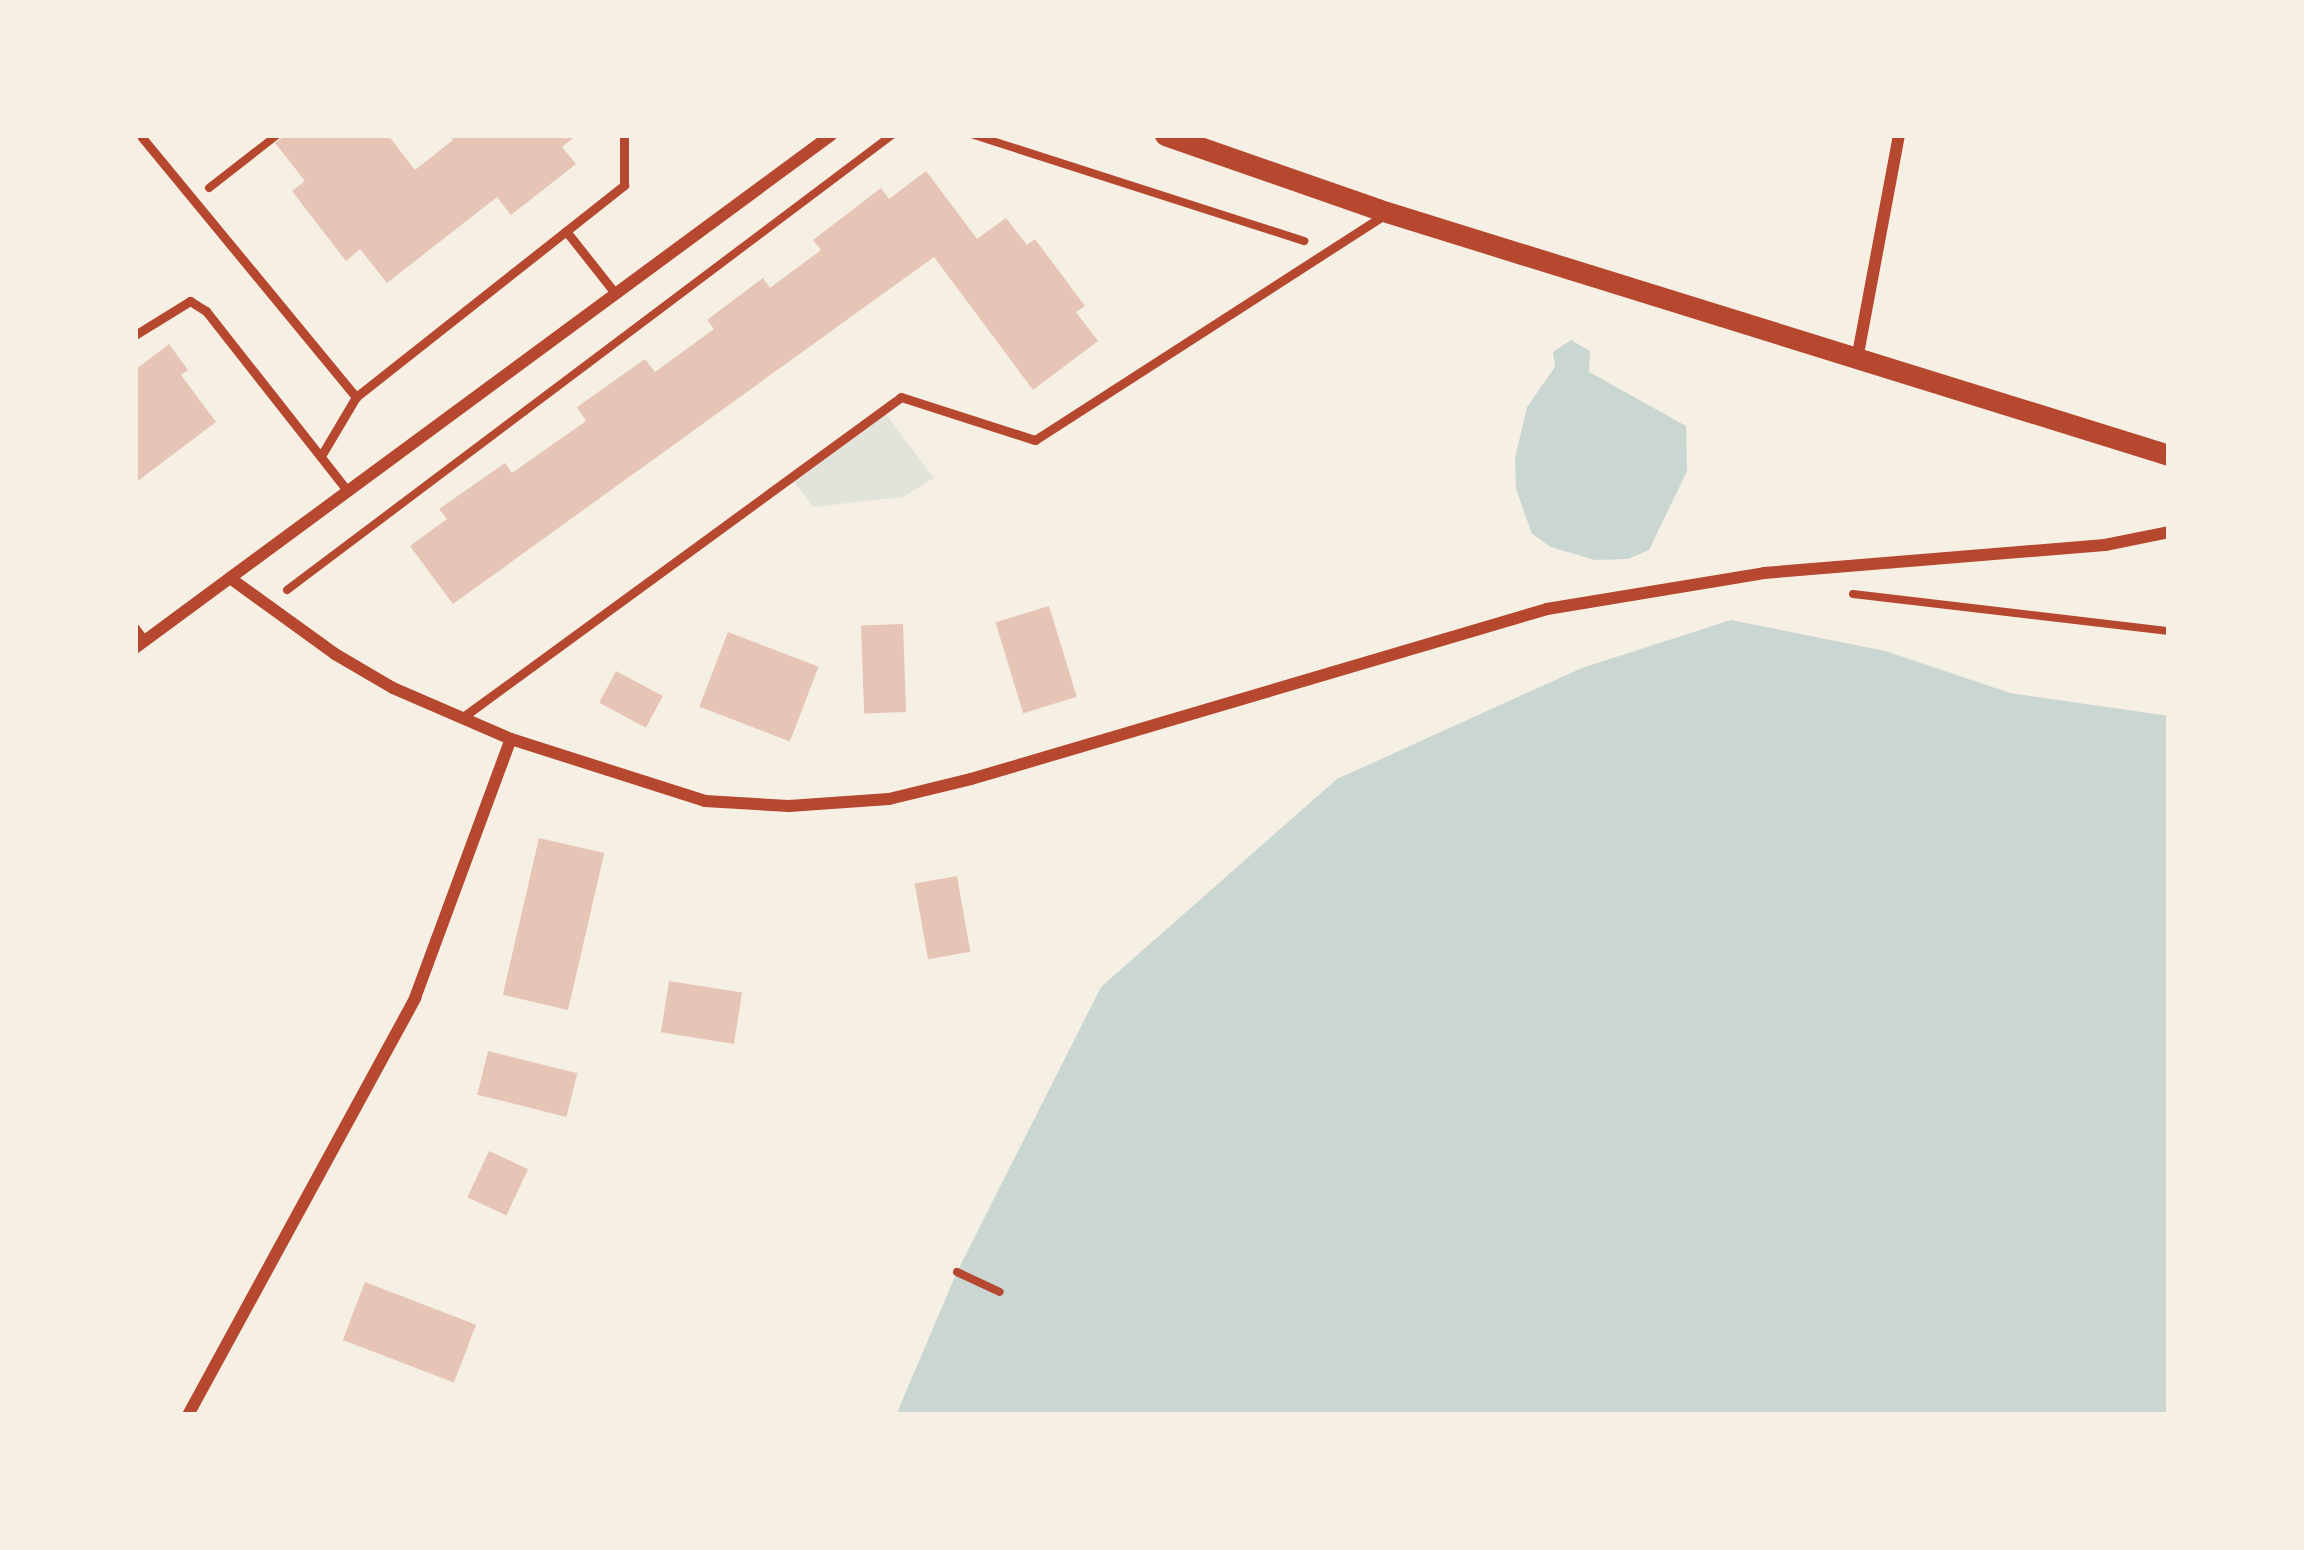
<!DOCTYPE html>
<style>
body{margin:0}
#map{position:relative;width:2304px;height:1550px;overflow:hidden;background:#f6efe4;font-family:"IBM Plex Sans",sans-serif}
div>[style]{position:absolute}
.green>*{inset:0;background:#e2e4dc}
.water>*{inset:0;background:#c9d6d2}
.building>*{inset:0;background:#e6c5b7;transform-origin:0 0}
.path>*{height:8px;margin:-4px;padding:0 4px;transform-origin:4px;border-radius:4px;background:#b5482f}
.service>*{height:9px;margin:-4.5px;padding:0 4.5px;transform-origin:4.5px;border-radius:4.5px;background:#b5482f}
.minor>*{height:12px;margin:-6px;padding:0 6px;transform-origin:6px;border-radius:6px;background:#b5482f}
.tertiary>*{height:21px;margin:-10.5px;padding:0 10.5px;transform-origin:10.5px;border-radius:10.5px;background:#b5482f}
span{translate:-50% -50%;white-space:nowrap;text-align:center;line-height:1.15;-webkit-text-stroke:9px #f6efe4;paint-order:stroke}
.frame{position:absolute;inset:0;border:138px solid #f6efe4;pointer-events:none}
</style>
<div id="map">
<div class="green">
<i style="clip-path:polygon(886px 414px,934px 478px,903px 497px,813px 507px,793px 480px)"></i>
</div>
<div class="water">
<i style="clip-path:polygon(1571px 340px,1590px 351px,1589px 372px,1686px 426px,1687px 471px,1649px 550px,1628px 559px,1595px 560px,1551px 547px,1532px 534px,1516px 489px,1515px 458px,1527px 407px,1555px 367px,1553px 352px)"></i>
<i style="clip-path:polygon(1731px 620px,1885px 651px,2010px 693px,2169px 716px,2169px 1415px,896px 1415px,957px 1272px,1101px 987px,1337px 779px,1582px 668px)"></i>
</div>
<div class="building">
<i style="clip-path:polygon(286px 135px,388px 135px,415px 170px,453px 140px,449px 135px,577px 135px,562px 147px,576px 164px,511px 215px,497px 197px,387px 283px,360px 249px,346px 261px,292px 191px,305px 181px,275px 143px)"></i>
<i style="clip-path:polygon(926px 171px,977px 239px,1006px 218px,1027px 245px,1035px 239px,1085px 306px,1076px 312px,1098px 341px,1033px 390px,934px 257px,453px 604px,410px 546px,447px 519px,439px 509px,505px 463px,512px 473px,586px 421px,577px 407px,645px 359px,655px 372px,714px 329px,707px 320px,763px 278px,770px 288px,821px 250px,813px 240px,881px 188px,889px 199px)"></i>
<i style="clip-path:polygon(169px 344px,188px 370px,181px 375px,216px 422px,135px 483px,135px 370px)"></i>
<i style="left:1049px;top:606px;width:95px;height:56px;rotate:73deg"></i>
<i style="left:903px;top:624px;width:88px;height:42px;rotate:88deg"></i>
<i style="left:728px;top:632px;width:97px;height:80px;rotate:21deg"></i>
<i style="left:616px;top:671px;width:53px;height:36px;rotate:28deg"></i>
<i style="left:539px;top:838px;width:67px;height:161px;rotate:13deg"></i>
<i style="left:957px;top:876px;width:77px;height:43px;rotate:80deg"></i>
<i style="left:669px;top:981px;width:74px;height:52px;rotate:9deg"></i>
<i style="left:488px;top:1051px;width:92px;height:45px;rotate:14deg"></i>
<i style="left:489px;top:1151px;width:43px;height:51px;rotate:25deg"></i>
<i style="left:365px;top:1282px;width:119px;height:62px;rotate:21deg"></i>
</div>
<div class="path">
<i style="left:974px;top:135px;width:347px;rotate:17.8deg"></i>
<i style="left:209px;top:188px;width:86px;rotate:-37.9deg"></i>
<i style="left:287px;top:590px;width:757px;rotate:-36.95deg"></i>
<i style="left:1853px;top:594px;width:318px;rotate:6.7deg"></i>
<i style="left:957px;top:1272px;width:47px;rotate:24.9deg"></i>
</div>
<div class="service">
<i style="left:140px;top:135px;width:340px;rotate:50.5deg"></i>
<i style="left:566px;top:231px;width:79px;rotate:51.7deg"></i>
<i style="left:135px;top:335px;width:65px;rotate:-31.7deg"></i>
<i style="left:190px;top:301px;width:19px;rotate:32deg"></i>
<i style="left:206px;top:311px;width:228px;rotate:51.8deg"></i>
<i style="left:321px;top:456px;width:69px;rotate:-59.3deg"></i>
<i style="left:356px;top:397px;width:342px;rotate:-38.3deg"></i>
<i style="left:624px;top:185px;width:50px;rotate:-90deg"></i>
<i style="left:135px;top:628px;width:15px;rotate:53deg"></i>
<i style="left:463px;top:717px;width:542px;rotate:-36.15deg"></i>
<i style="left:901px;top:397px;width:141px;rotate:17.8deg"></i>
<i style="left:1035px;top:440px;width:415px;rotate:-32.8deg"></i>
</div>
<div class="minor">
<i style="left:1858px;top:354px;width:223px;rotate:-79.4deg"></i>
<i style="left:230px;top:578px;width:130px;rotate:35.9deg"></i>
<i style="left:335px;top:654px;width:67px;rotate:30.4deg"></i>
<i style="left:393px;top:688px;width:129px;rotate:23.4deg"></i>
<i style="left:511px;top:739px;width:204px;rotate:17.7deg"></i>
<i style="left:705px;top:801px;width:84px;rotate:3.4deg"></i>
<i style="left:789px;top:806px;width:100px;rotate:-4deg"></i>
<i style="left:889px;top:799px;width:84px;rotate:-13.7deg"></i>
<i style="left:971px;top:779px;width:601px;rotate:-16.44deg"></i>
<i style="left:1547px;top:609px;width:220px;rotate:-9.4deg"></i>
<i style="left:1764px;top:573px;width:342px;rotate:-4.7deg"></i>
<i style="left:2105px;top:545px;width:65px;rotate:-11.5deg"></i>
<i style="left:135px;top:648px;width:865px;rotate:-36.39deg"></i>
<i style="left:188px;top:1415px;width:475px;rotate:-61.4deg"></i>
<i style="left:415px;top:998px;width:276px;rotate:-69.7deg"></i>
</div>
<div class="tertiary">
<i style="left:1165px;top:135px;width:225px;rotate:19.2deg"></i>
<i style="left:1377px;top:209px;width:829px;rotate:17.26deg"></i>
</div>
<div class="frame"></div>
</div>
